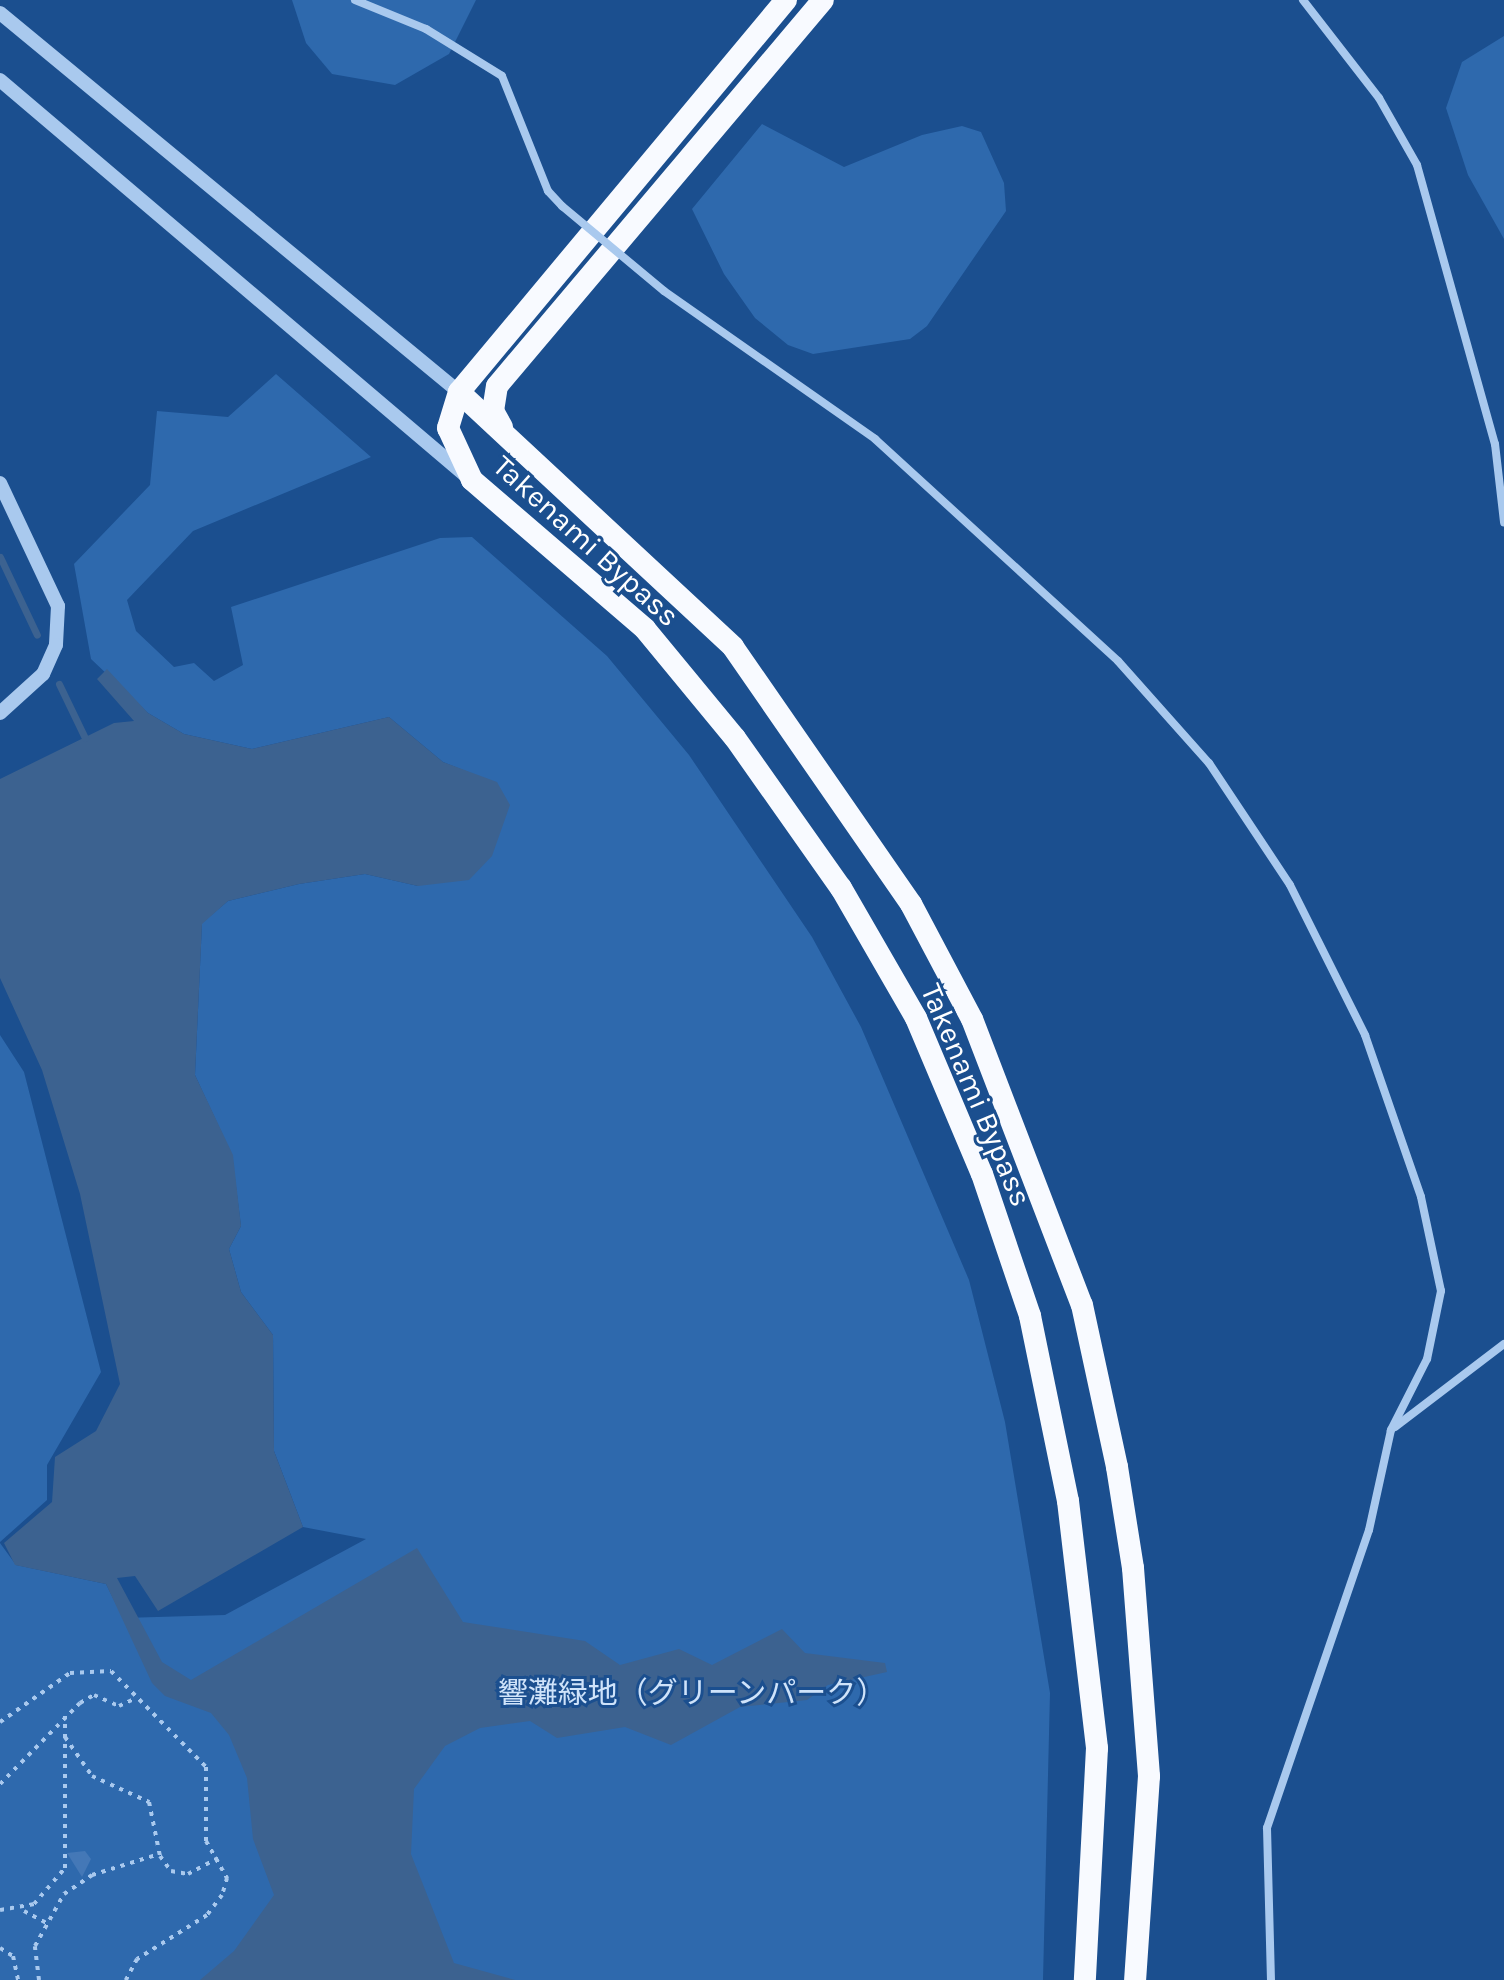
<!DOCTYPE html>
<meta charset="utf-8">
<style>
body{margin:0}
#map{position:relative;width:1504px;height:1980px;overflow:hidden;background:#1b4f8f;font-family:Karla,"Noto Sans JP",sans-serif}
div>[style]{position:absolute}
.green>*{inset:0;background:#2e69ad}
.water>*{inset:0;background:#3c6290}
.stream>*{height:7px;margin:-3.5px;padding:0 3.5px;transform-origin:3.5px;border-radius:3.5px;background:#3c6290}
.building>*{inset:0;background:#4478b7}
.path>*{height:4px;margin-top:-2px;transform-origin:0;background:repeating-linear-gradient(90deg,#a9c9ee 0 4px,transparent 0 10px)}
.minor>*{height:8px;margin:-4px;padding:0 4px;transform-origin:4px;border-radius:4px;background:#a9c9ee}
.tertiary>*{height:14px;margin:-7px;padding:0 7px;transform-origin:7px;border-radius:7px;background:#a9c9ee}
.trunk>*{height:22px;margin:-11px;padding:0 11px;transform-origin:11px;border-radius:11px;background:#f8faff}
.minor-bridge>*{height:8px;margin:-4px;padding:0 4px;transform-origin:4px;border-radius:4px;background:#a9c9ee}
span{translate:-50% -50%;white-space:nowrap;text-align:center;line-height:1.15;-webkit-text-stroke:6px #1b4f8f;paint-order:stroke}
.street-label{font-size:30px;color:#fff}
.park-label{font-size:30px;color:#cfe3fa}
</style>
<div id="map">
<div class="green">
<i style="clip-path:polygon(292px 0,476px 0,449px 54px,395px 85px,332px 74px,306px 43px)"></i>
<i style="clip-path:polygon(1504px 36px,1504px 239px,1468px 175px,1446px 108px,1462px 62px)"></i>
<i style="clip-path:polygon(762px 124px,844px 167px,922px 135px,962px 126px,981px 132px,1004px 183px,1006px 211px,927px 326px,910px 339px,813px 354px,788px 345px,755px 318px,724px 274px,692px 209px)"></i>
<i style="clip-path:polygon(276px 374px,371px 457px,193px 531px,127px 600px,136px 631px,174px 667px,194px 663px,214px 681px,243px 665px,231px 607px,440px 538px,472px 537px,607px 656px,689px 755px,812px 937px,861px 1027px,969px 1280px,1005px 1422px,1050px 1693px,1043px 1980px,0 1980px,0 1543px,16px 1565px,106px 1584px,123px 1618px,225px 1615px,366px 1539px,303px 1527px,274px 1451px,273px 1335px,241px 1292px,229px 1249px,241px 1226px,232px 1155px,195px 1075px,202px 923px,228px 901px,299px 884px,365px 874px,418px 886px,468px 772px,443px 762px,389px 717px,252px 749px,184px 734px,148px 713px,91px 659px,74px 564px,150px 485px,157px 411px,228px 417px)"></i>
<i style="clip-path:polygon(0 1035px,24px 1072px,101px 1372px,47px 1465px,47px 1500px,0 1542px)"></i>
</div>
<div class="water">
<i style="clip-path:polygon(107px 669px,148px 713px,184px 734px,252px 749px,389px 717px,443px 762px,497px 782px,510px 805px,492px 856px,469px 880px,418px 886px,365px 874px,299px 884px,228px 901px,202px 924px,195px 1075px,233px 1155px,241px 1226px,229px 1249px,241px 1292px,273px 1335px,274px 1451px,303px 1527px,158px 1611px,135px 1576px,117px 1578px,162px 1662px,191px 1680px,417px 1548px,463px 1622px,585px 1641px,620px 1665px,679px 1649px,712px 1665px,782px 1629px,805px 1653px,885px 1663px,887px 1672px,828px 1685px,807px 1700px,740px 1707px,671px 1745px,625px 1727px,557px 1738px,530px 1721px,480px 1728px,445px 1746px,414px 1789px,411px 1854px,454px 1963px,515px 1980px,200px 1980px,234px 1951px,274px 1895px,253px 1839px,247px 1778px,229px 1735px,211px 1713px,165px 1696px,152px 1683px,106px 1584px,15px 1565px,4px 1543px,52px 1502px,55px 1457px,96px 1431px,120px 1384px,80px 1194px,42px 1070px,0 978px,0 779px,114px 723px,134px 721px,97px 679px)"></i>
</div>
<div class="stream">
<i style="left:0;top:557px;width:86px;rotate:64.6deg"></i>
<i style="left:59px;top:684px;width:60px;rotate:64.3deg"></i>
</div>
<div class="building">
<i style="clip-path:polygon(85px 1851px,91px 1859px,82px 1877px,67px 1853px)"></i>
</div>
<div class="path">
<i style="left:0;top:1722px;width:85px;rotate:-35deg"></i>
<i style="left:70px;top:1673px;width:41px;rotate:-2.8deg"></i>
<i style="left:111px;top:1671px;width:135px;rotate:45.3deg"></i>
<i style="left:206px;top:1767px;width:74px;rotate:90deg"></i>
<i style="left:206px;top:1841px;width:43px;rotate:60.4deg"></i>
<i style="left:227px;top:1878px;width:18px;rotate:106deg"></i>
<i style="left:222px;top:1895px;width:25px;rotate:127deg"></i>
<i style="left:207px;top:1915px;width:83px;rotate:147.8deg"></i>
<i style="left:137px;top:1959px;width:24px;rotate:118deg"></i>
<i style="left:65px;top:1737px;width:47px;rotate:55.3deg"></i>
<i style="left:92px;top:1776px;width:63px;rotate:24.5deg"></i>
<i style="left:149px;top:1802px;width:55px;rotate:78.5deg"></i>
<i style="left:160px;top:1856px;width:19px;rotate:54deg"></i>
<i style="left:171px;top:1871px;width:17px;rotate:10deg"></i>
<i style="left:188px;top:1874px;width:34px;rotate:-28deg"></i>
<i style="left:0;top:1784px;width:114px;rotate:-45.4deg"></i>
<i style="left:80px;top:1703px;width:16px;rotate:-30deg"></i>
<i style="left:94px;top:1695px;width:27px;rotate:24deg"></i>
<i style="left:119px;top:1706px;width:19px;rotate:-25deg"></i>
<i style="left:0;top:1910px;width:35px;rotate:-10deg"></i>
<i style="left:34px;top:1904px;width:48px;rotate:-49.3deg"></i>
<i style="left:65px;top:1868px;width:152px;rotate:-90deg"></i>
<i style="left:24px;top:1911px;width:26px;rotate:28deg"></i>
<i style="left:0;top:1948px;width:15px;rotate:32deg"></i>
<i style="left:13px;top:1956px;width:25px;rotate:78deg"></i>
<i style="left:39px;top:1980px;width:34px;rotate:-97deg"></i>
<i style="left:35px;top:1946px;width:60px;rotate:-60.9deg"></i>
<i style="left:64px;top:1894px;width:34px;rotate:-34deg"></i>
<i style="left:92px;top:1875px;width:70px;rotate:-17.4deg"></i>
</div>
<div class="minor">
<i style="left:355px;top:0;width:77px;rotate:22.2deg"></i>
<i style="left:426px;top:29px;width:89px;rotate:31.7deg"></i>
<i style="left:502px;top:76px;width:124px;rotate:68.2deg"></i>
<i style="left:548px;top:191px;width:21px;rotate:47deg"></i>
<i style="left:1303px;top:0;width:124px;rotate:52.2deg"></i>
<i style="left:1379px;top:98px;width:77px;rotate:60.4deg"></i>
<i style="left:1417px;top:165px;width:290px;rotate:74.4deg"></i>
<i style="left:1495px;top:444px;width:79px;rotate:83.4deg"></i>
<i style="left:664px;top:291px;width:258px;rotate:35deg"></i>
<i style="left:875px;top:439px;width:329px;rotate:42.4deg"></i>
<i style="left:1118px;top:661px;width:137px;rotate:48.3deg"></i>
<i style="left:1209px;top:763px;width:146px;rotate:56.4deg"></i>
<i style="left:1290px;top:885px;width:168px;rotate:63.4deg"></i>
<i style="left:1365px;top:1035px;width:171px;rotate:70.9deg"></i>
<i style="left:1421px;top:1197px;width:96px;rotate:78deg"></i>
<i style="left:1441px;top:1291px;width:69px;rotate:101.6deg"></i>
<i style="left:1427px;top:1359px;width:80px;rotate:116.9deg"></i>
<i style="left:1391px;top:1430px;width:102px;rotate:102.4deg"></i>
<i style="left:1369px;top:1530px;width:315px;rotate:108.9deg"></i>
<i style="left:1267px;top:1828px;width:152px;rotate:88.5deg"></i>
<i style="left:1395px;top:1427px;width:137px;rotate:-37.3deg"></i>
</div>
<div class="tertiary">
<i style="left:0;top:13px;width:595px;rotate:39.55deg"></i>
<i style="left:0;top:80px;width:610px;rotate:40.35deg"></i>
<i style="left:0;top:483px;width:136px;rotate:64.8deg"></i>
<i style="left:58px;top:606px;width:39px;rotate:93deg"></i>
<i style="left:56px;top:645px;width:32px;rotate:114deg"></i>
<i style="left:43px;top:674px;width:58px;rotate:137.8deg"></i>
</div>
<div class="trunk">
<i style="left:786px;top:0;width:510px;rotate:129.83deg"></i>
<i style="left:459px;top:392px;width:38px;rotate:107deg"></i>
<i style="left:448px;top:428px;width:57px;rotate:65.2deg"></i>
<i style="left:472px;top:480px;width:228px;rotate:40.7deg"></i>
<i style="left:645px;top:629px;width:141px;rotate:50.5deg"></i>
<i style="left:735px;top:738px;width:184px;rotate:54.8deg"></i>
<i style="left:841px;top:888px;width:150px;rotate:60deg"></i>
<i style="left:916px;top:1018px;width:169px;rotate:67.1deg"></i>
<i style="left:982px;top:1174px;width:150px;rotate:71.3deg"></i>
<i style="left:1030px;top:1316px;width:189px;rotate:78.4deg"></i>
<i style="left:1068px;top:1501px;width:249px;rotate:83.3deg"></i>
<i style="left:1097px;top:1748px;width:232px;rotate:93deg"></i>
<i style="left:459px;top:392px;width:374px;rotate:42.9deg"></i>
<i style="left:733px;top:647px;width:313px;rotate:55.3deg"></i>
<i style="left:911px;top:904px;width:130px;rotate:62.1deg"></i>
<i style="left:972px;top:1019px;width:306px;rotate:69deg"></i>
<i style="left:1082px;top:1305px;width:166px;rotate:77.8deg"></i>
<i style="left:1117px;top:1467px;width:102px;rotate:81deg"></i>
<i style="left:1133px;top:1568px;width:209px;rotate:85.6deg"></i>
<i style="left:1149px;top:1776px;width:204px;rotate:93.9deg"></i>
<i style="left:502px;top:427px;width:18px;rotate:-119deg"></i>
<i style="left:493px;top:411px;width:25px;rotate:-81deg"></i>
<i style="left:497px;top:386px;width:505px;rotate:-49.82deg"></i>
</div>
<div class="minor-bridge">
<i style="left:562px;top:206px;width:133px;rotate:39.8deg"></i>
</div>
<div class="street-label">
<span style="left:586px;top:541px;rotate:42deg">Takenami Bypass</span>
<span style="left:976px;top:1095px;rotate:67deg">Takenami Bypass</span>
</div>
<div class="park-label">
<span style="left:692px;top:1693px">響灘緑地（グリーンパーク）</span>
</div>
</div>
